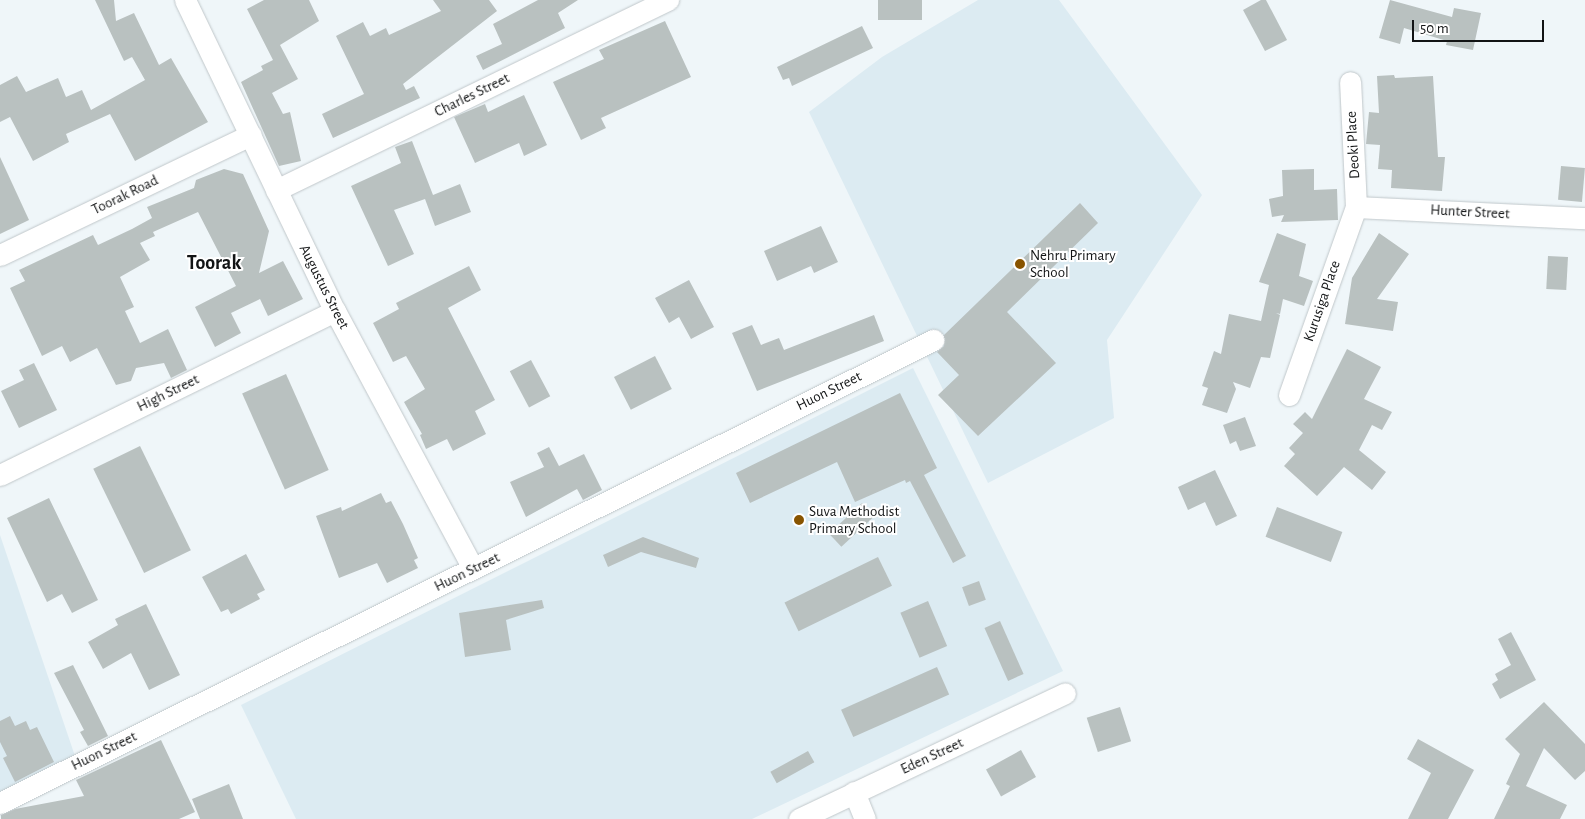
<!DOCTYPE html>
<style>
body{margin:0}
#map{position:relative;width:1585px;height:819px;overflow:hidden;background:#eff6f9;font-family:"Alegreya Sans",sans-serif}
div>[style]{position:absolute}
.built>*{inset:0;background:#dcebf2}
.building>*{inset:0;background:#b9c1c0;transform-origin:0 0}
.roads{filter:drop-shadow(0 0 1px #c0c7ca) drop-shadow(0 0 1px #c0c7ca)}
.minor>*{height:21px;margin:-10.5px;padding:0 10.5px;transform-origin:10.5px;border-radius:10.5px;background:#fff}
.dots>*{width:14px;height:14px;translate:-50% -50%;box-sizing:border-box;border:2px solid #fff;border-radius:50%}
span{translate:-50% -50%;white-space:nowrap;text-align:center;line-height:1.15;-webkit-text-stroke:4px #fff;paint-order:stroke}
.street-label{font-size:15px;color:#121415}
.poi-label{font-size:15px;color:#121415}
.left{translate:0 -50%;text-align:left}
.district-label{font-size:20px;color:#121415;font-weight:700}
.scale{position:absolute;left:1412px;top:20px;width:132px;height:22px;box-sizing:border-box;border:2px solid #121415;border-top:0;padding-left:6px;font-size:15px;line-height:18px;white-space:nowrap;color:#121415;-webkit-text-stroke:4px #fff;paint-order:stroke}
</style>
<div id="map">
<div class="built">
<i style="clip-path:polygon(978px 0,1059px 0,1202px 195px,1107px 340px,1114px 418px,988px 483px,809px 112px,882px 57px)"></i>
<i style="clip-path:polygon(913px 368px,1063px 671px,752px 819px,296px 819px,241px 705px)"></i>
<i style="clip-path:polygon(0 535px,77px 762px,0 798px)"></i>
</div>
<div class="building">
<i style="clip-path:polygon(95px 0,114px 0,116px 21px,134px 13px,159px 65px,171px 58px,208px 122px,135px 161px,110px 114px,66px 134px,69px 142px,33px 161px,10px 117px,0 122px,0 85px,17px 76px,26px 92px,58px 78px,66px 97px,82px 90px,91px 110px,145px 80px,132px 57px,124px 61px)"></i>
<i style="clip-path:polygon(264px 0,309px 0,319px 21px,280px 45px,298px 79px,272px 93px,283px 114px,290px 112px,301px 161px,279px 166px,241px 82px,263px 70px,261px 66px,273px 60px,247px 9px)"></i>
<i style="clip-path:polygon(433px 0,489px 0,497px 11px,403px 84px,406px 90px,414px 86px,420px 98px,333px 138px,322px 114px,364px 94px,336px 36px,363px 22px,370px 36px,386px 28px,389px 35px,441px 11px)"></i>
<i style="clip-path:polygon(538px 0,578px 0,558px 13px,565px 28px,483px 70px,476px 56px,502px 44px,493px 24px)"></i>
<i style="left:878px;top:0;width:44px;height:20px"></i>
<i style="clip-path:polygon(1261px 0,1266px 0,1287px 40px,1265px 51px,1243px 10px)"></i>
<i style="clip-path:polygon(1390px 0,1452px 17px,1454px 8px,1481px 13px,1473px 50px,1446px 45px,1447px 41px,1404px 28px,1400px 44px,1379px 38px)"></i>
<i style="clip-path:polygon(665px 21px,691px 77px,601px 118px,606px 128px,581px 140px,553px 82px,604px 59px,599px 50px)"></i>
<i style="clip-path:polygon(862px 26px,873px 48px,792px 86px,789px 78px,783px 80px,777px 67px)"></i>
<i style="clip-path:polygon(1394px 75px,1395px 78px,1433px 76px,1438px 157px,1445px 157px,1442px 191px,1391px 188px,1392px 170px,1378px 169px,1380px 145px,1366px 144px,1369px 112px,1379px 113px,1377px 76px)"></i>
<i style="clip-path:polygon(524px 95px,547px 145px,524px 156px,519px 143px,475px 163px,454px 117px,485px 104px,488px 112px)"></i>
<i style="clip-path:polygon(412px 141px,433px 195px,460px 184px,471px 212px,435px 226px,425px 199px,394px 210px,414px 254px,388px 266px,351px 186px,401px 163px,395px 147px)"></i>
<i style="clip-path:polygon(0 157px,29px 220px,0 234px)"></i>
<i style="left:1561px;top:166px;width:24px;height:34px;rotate:5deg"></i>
<i style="clip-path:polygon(224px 169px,243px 174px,269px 231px,259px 273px,283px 261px,303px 299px,268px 316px,260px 299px,231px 313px,241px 333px,215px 347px,195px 307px,236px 286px,198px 212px,153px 232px,155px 236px,140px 243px,150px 260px,120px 277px,134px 307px,125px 311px,140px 343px,168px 329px,187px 370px,171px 378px,164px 363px,136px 368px,131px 381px,116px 385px,97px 348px,70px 362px,62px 346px,42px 356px,10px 288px,25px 281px,19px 270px,93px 235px,98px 245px,132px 229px,152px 218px,147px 207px,194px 188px,196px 180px)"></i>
<i style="clip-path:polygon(1314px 169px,1314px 190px,1337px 189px,1338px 220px,1281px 222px,1284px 215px,1272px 217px,1269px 199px,1283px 196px,1282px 170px)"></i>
<i style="clip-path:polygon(1080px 203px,1098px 223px,1007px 312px,1056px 363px,978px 436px,938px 395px,959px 375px,937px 352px,944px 346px,944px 335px)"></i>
<i style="clip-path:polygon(821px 226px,838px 262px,814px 273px,811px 266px,777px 281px,764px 251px)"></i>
<i style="clip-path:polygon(1277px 233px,1306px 244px,1299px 276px,1313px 281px,1304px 306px,1283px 299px,1280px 314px,1276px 313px,1280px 315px,1270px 358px,1261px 357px,1250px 388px,1233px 382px,1236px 389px,1227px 413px,1202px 405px,1208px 388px,1202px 386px,1214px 351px,1221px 354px,1229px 314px,1261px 321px,1269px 285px,1259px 282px)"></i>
<i style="clip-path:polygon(1379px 233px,1409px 254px,1377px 299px,1398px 302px,1393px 331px,1345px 324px,1352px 278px)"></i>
<i style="left:1548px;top:256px;width:20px;height:33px;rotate:3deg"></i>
<i style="clip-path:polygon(469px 266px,481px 290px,448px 308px,495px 400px,475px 411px,486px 434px,453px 451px,447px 439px,426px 449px,420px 435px,422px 434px,404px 402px,425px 389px,406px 356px,393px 362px,373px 323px,399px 309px,396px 303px)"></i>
<i style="clip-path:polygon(689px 280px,714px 327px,691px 339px,679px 317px,669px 323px,655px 298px)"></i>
<i style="clip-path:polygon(874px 315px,884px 341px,757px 391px,732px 333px,752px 325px,761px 345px,779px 338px,784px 350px)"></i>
<i style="clip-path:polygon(1347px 349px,1381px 367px,1364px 399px,1392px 412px,1382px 430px,1372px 425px,1359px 450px,1386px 472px,1372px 490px,1344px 467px,1317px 496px,1284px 466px,1295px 454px,1289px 448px,1303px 433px,1293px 424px,1305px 412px,1312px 419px)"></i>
<i style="left:655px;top:356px;width:37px;height:46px;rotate:63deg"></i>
<i style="left:531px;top:360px;width:41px;height:24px;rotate:62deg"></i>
<i style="clip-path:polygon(34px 363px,57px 410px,19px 428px,1px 391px,24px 380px,19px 370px)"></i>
<i style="left:286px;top:374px;width:105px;height:48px;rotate:66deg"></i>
<i style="clip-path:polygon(900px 393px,937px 468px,924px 475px,966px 556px,953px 563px,910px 481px,906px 483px,905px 480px,855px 502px,837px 462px,750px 503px,736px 473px)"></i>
<i style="clip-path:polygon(1245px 417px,1256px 446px,1240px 451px,1236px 441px,1230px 444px,1223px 425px)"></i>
<i style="left:140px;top:446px;width:116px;height:52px;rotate:64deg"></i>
<i style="clip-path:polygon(549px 447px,559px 466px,584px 454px,602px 490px,583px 500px,577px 489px,526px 517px,510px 482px,544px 467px,537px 453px)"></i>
<i style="clip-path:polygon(1215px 470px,1237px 516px,1216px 526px,1205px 502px,1188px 510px,1178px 487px)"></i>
<i style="clip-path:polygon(381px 493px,386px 503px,391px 501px,403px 524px,418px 558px,414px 560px,418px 568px,387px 583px,377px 563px,339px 578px,316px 516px,341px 507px,342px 511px)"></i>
<i style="clip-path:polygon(49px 498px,98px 600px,72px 613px,62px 594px,47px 602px,7px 518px)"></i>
<i style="left:862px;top:503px;width:18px;height:45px;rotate:47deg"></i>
<i style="left:1277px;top:507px;width:70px;height:32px;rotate:21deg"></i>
<i style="clip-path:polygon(643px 537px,699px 558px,696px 568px,641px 552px,608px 567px,603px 555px)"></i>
<i style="clip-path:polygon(246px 554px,265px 590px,257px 594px,260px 599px,231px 614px,228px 609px,221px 612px,202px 577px)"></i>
<i style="left:878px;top:557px;width:32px;height:104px;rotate:64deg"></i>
<i style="left:979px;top:581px;width:20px;height:18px;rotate:70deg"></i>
<i style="clip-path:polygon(542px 600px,544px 608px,506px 620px,511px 650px,465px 657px,459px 613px)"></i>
<i style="left:928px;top:601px;width:49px;height:30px;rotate:67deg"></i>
<i style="clip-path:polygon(146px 604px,180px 675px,149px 690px,131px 653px,103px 669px,88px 642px,118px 625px,115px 619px)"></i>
<i style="left:1000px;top:621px;width:58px;height:17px;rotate:66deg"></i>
<i style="clip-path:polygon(1511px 632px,1536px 680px,1500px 699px,1492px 684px,1498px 680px,1495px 674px,1511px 665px,1498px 639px)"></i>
<i style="clip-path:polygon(73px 665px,108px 736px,88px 746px,80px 732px,84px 730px,54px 673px)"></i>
<i style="left:937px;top:667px;width:30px;height:105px;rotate:66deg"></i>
<i style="clip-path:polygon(1544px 702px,1585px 744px,1585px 771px,1575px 780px,1544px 748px,1526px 786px,1567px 805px,1560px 819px,1494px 819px,1510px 786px,1506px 784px,1520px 754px,1505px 739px)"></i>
<i style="left:1120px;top:707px;width:36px;height:35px;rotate:72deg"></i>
<i style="clip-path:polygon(10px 716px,15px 726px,26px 721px,30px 730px,37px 727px,54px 762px,15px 782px,3px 758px,7px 756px,0 742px,0 721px)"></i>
<i style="clip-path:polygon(1418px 739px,1474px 770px,1448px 819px,1408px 819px,1431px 773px,1407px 759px)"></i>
<i style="clip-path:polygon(161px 740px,195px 812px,179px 819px,1px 819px,1px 815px,15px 809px,84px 796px,76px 780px)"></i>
<i style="left:1021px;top:750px;width:31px;height:40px;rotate:61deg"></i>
<i style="left:808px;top:751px;width:13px;height:43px;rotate:61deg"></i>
<i style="clip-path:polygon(229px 784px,243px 819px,200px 819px,192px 799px)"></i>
</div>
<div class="roads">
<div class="minor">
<i style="left:185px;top:0;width:345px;rotate:64.3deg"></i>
<i style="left:335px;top:311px;width:292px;rotate:61.8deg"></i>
<i style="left:276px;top:190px;width:436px;rotate:-25.9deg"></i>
<i style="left:1356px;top:207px;width:229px;rotate:2.8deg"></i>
<i style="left:0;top:255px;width:278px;rotate:-25.6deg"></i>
<i style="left:1289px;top:395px;width:200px;rotate:-70.4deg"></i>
<i style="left:1356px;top:207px;width:125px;rotate:-92.7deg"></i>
<i style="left:0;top:475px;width:373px;rotate:-26.1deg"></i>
<i style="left:854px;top:792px;width:29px;rotate:68deg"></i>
<i style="left:0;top:803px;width:1042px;rotate:-26.39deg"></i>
<i style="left:799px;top:819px;width:294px;rotate:-25.3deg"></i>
</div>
</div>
<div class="dots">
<i style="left:1020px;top:264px;background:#885400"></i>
<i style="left:799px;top:520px;background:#885400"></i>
</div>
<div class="street-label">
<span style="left:472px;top:95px;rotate:-26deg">Charles Street</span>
<span style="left:1353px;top:145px;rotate:-93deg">Deoki Place</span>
<span style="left:125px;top:195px;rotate:-26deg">Toorak Road</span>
<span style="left:1470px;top:212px;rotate:3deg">Hunter Street</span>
<span style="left:324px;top:287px;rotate:63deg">Augustus Street</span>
<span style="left:1322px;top:301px;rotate:-71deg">Kurusiga Place</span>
<span style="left:829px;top:391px;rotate:-26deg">Huon Street</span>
<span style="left:168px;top:393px;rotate:-26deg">High Street</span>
<span style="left:467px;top:572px;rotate:-26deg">Huon Street</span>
<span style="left:104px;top:751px;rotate:-26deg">Huon Street</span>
<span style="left:932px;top:756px;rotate:-25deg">Eden Street</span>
</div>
<div class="poi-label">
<span class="left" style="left:1030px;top:264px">Nehru Primary<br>School</span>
<span class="left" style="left:809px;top:520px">Suva Methodist<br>Primary School</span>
</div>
<div class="district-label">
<span style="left:214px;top:263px">Toorak</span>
</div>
<div class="scale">50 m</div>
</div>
